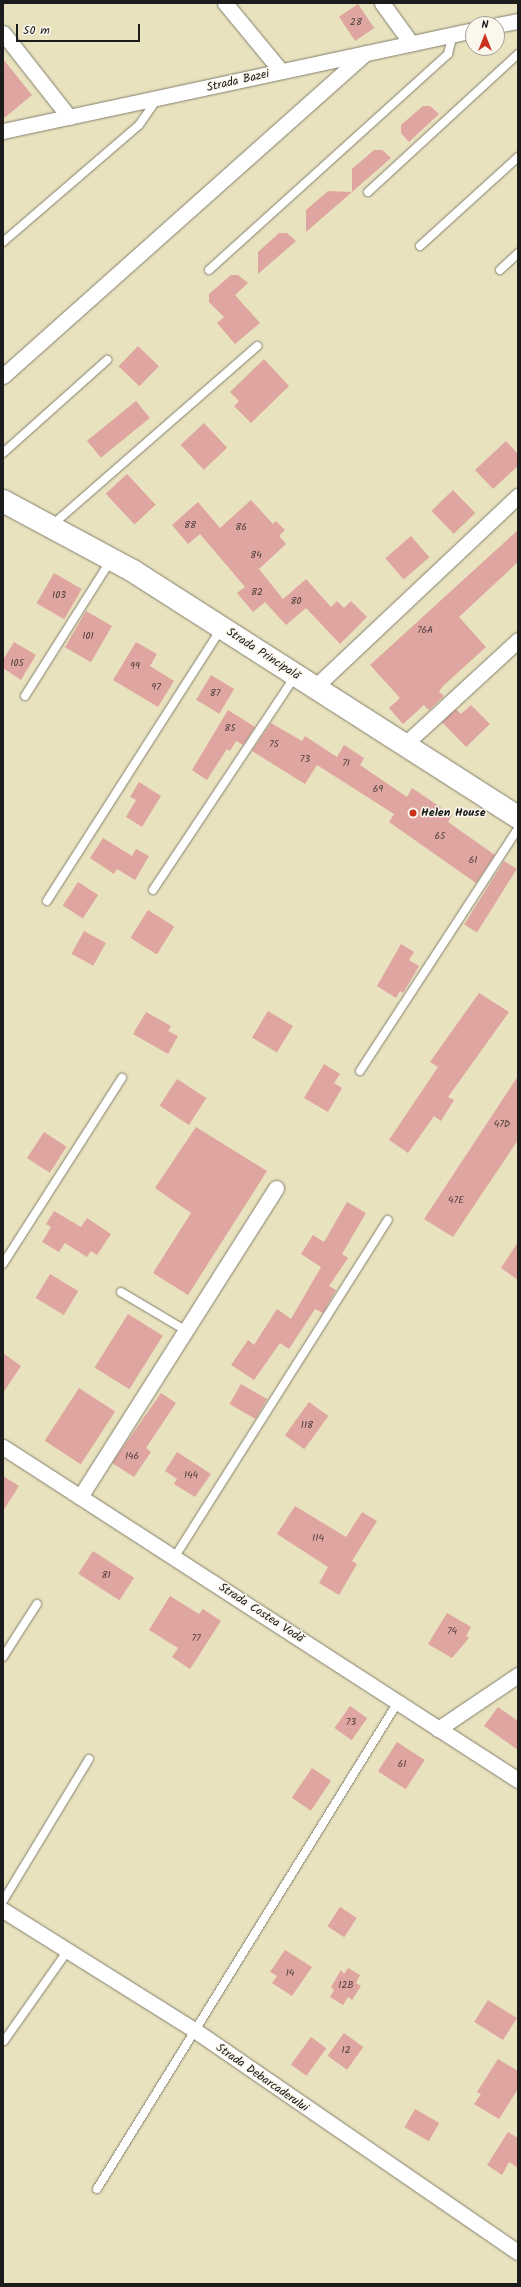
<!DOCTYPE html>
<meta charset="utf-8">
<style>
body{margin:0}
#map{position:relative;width:521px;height:2287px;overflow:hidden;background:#e9e2be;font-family:Kalam,sans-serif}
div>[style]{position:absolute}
.building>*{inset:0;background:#dfa5a1;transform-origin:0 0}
.roads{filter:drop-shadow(0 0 1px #827f6d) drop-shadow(0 0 1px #827f6d)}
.lane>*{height:8px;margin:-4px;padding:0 4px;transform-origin:4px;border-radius:4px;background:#fff}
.street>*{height:15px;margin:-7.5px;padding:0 7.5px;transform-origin:7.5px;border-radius:7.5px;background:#fff}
.secondary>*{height:22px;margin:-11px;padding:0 11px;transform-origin:11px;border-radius:11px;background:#fff}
.dots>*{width:11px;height:11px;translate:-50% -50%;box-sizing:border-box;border:2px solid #fbf7ec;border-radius:50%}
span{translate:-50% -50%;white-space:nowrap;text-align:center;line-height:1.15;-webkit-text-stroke:3px #fbf7ec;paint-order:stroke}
.number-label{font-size:10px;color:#4d3e3d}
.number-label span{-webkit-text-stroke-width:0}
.street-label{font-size:12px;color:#1c1c1c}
.poi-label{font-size:12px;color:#1c1c1c;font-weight:700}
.left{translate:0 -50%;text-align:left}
.frame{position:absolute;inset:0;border:4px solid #1c1c1c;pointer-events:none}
.north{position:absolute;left:465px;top:16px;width:40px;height:40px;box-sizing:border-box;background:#fbf7ec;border:1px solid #a29f99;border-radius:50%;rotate:0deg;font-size:11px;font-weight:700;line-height:16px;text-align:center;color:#1c1c1c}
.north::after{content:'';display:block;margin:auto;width:14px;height:18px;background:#c8321e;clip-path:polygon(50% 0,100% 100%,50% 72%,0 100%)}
.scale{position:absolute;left:16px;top:24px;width:124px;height:18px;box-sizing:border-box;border:2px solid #1c1c1c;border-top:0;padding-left:5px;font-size:12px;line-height:14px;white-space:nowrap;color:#1c1c1c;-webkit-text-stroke:3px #fbf7ec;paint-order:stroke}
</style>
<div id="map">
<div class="building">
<i style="left:358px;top:4px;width:29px;height:23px;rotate:56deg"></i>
<i style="clip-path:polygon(3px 59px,32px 95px,3px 119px)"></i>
<i style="clip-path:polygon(423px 106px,430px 106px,439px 114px,409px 142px,401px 133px,401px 125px)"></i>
<i style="clip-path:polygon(374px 150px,382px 150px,391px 158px,352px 192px,352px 169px)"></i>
<i style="clip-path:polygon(328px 191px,352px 192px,306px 232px,306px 210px)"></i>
<i style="clip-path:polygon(279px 233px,287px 233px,296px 241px,258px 274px,258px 252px)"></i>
<i style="clip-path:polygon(231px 275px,238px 275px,248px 283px,235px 295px,260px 323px,235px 344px,217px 323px,224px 317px,209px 302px,209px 294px)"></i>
<i style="left:138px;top:346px;width:29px;height:28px;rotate:44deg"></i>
<i style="clip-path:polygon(264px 359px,289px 386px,251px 423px,234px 406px,239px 401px,230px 392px)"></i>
<i style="left:136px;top:401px;width:22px;height:63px;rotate:51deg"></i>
<i style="left:204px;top:423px;width:34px;height:32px;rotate:47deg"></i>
<i style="clip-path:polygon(506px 441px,518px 454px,518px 466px,493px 489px,475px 470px)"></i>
<i style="left:127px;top:474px;width:42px;height:29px;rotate:47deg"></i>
<i style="left:453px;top:490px;width:32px;height:30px;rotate:46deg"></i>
<i style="clip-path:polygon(251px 500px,273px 524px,276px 521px,285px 530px,279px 536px,286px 544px,259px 569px,283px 599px,306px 579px,331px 607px,337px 601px,344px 608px,351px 601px,367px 617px,340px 644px,306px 608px,286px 625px,265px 602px,253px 612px,237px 593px,245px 587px,200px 534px,188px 544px,172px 525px,198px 502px,220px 528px)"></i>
<i style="clip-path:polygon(518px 530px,518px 562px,459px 617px,486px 647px,443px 686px,439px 692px,444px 696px,429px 710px,424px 705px,403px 724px,389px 708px,400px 698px,370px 665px)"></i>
<i style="left:411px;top:536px;width:28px;height:34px;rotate:49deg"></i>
<i style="left:54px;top:573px;width:32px;height:35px;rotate:30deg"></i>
<i style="left:86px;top:611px;width:30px;height:42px;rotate:30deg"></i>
<i style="clip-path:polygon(14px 642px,36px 655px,21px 680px,3px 668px,3px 660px)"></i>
<i style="clip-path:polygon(136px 642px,157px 654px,150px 666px,174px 681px,158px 707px,113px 680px)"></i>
<i style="left:211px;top:675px;width:27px;height:29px;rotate:31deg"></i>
<i style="clip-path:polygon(471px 705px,490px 724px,466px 747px,442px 722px,456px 709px,461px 714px)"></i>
<i style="clip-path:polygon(228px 710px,255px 727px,243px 745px,236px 741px,230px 751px,227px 749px,207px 780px,192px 770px)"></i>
<i style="clip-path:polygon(271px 723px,302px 741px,305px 736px,337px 757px,344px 745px,364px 758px,360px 765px,407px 797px,412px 788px,452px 815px,448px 822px,495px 855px,476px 883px,389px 822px,394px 814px,317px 765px,305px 784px,252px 751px)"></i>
<i style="clip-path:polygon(139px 782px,161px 796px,142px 827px,126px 817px,136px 800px,130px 797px)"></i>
<i style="clip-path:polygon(103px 838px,132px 856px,136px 849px,149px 856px,135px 880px,117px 869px,114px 874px,90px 858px)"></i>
<i style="left:504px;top:861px;width:15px;height:75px;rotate:32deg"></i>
<i style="left:78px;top:882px;width:24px;height:28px;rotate:33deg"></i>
<i style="left:148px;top:910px;width:31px;height:33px;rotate:32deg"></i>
<i style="left:84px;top:931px;width:25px;height:26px;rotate:29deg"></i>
<i style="clip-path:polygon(401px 944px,414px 952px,409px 960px,419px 966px,403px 993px,400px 991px,396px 998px,377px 986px)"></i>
<i style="clip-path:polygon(479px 993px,509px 1012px,448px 1097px,454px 1100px,441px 1121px,434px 1116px,408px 1153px,389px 1140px,438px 1067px,430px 1062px)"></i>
<i style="left:268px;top:1011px;width:29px;height:31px;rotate:31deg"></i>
<i style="clip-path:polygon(146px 1012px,171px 1026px,168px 1031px,178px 1036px,168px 1054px,133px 1034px)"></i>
<i style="clip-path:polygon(324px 1064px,340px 1074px,334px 1083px,342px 1088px,328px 1112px,304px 1098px)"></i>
<i style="clip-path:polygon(518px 1076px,518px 1140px,453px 1237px,424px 1219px)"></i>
<i style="left:177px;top:1079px;width:35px;height:32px;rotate:33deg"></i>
<i style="clip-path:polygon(196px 1127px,267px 1171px,188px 1295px,153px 1273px,191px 1213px,155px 1188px)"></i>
<i style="left:44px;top:1132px;width:27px;height:31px;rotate:33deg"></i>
<i style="clip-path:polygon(347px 1202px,366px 1213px,342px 1254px,348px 1258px,329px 1286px,336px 1290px,323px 1313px,315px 1309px,289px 1349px,280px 1343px,254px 1380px,231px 1365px,248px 1340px,254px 1345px,277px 1309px,291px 1319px,321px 1267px,301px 1254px,313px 1235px,324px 1242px)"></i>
<i style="clip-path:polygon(54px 1211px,81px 1227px,87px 1218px,111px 1234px,97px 1255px,91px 1251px,87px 1257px,65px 1243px,59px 1252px,42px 1242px,51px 1227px,46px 1224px)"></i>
<i style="clip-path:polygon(518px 1242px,518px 1280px,501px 1268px)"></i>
<i style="left:50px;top:1274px;width:33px;height:28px;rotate:31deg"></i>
<i style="left:128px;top:1314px;width:41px;height:63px;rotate:32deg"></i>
<i style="clip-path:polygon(3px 1353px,21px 1366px,3px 1393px)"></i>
<i style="left:241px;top:1384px;width:30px;height:23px;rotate:30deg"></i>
<i style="left:79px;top:1388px;width:43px;height:63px;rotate:33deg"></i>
<i style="clip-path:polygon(161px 1393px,176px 1403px,146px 1448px,151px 1452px,134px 1477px,112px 1463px)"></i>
<i style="left:309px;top:1402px;width:24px;height:41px;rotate:36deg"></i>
<i style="clip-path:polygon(177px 1452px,211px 1474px,195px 1497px,174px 1484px,177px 1479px,165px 1471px)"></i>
<i style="clip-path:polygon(3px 1476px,19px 1486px,3px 1511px)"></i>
<i style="clip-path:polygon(295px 1506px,346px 1537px,362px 1512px,377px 1521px,352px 1561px,357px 1564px,339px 1595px,319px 1583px,328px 1567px,277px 1534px)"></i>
<i style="left:93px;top:1551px;width:49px;height:27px;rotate:33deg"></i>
<i style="clip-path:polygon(170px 1596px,199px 1614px,203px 1609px,221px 1621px,190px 1669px,172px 1657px,178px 1648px,149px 1630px)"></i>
<i style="clip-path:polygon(447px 1613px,471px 1627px,466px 1636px,469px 1638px,452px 1658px,428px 1644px)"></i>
<i style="left:350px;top:1706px;width:21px;height:27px;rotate:35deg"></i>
<i style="clip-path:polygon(498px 1707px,518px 1721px,518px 1750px,484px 1726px)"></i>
<i style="left:397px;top:1742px;width:33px;height:35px;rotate:33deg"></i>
<i style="left:312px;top:1768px;width:23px;height:36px;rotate:34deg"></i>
<i style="left:340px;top:1907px;width:20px;height:23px;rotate:33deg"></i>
<i style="clip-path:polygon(285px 1950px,312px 1967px,292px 1996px,272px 1983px,277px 1976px,270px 1972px)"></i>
<i style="clip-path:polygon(348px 1968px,360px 1975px,356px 1983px,361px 1986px,352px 2000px,348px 1997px,343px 2005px,330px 1997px,334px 1990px,331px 1987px,341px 1970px,344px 1974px)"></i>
<i style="left:488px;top:2000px;width:34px;height:26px;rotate:32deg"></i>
<i style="left:344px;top:2033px;width:24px;height:28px;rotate:36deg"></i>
<i style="left:311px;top:2037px;width:19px;height:34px;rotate:36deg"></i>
<i style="clip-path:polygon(498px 2059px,518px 2071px,518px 2089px,499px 2119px,474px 2104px,481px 2094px,477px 2092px)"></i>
<i style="left:415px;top:2109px;width:28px;height:21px;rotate:30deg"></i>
<i style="clip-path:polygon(508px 2132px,518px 2138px,518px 2168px,509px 2162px,502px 2175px,487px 2165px)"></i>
</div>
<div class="roads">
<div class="lane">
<i style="left:368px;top:192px;width:204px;rotate:-42.6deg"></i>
<i style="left:3px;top:242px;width:179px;rotate:-40.7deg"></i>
<i style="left:139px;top:125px;width:32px;rotate:-55deg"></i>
<i style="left:420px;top:246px;width:132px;rotate:-42.2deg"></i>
<i style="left:209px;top:270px;width:322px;rotate:-42.1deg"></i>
<i style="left:448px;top:54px;width:21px;rotate:-76deg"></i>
<i style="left:500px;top:270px;width:25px;rotate:-43deg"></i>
<i style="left:3px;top:453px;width:140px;rotate:-41.8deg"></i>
<i style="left:51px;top:526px;width:274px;rotate:-41.1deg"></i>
<i style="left:25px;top:696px;width:161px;rotate:-57.7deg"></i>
<i style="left:153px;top:890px;width:257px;rotate:-56.4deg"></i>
<i style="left:47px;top:901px;width:323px;rotate:-57.4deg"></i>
<i style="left:360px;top:1071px;width:289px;rotate:-56.9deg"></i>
<i style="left:3px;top:1264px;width:221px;rotate:-57.4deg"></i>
<i style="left:121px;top:1292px;width:74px;rotate:30.7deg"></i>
<i style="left:174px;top:1558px;width:400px;rotate:-57.7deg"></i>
<i style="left:3px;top:1657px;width:63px;rotate:-57.3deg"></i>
<i style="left:3px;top:1901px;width:166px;rotate:-58.8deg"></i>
<i style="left:4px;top:2041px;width:113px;rotate:-54.8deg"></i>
<i style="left:97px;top:2189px;width:573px;rotate:-58.28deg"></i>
</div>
<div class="street">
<i style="left:225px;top:3px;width:88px;rotate:50.5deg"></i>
<i style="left:382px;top:3px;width:49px;rotate:54.1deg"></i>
<i style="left:497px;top:25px;width:21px;rotate:-11deg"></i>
<i style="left:3px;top:33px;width:107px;rotate:51.8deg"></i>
<i style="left:3px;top:131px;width:481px;rotate:-12.1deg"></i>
<i style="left:3px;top:376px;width:485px;rotate:-41.7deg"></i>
<i style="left:315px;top:687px;width:279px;rotate:-43.3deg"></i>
<i style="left:404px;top:745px;width:155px;rotate:-42.6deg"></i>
<i style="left:3px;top:1447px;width:613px;rotate:32.89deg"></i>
<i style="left:80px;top:1497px;width:366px;rotate:-57.6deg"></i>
<i style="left:438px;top:1729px;width:97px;rotate:-34deg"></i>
<i style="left:3px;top:1910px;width:224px;rotate:32.1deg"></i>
<i style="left:193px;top:2029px;width:394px;rotate:34.5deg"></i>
</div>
<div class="secondary">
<i style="left:3px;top:501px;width:148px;rotate:28.3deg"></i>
<i style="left:133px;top:571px;width:457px;rotate:32.6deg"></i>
</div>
</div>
<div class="dots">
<i style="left:413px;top:813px;background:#c8321e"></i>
</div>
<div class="number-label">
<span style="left:356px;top:23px">28</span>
<span style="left:190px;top:526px">88</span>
<span style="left:241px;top:528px">86</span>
<span style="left:256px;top:556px">84</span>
<span style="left:257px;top:593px">82</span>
<span style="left:59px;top:596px">103</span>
<span style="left:296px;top:602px">80</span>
<span style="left:425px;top:631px">76A</span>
<span style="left:88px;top:637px">101</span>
<span style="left:17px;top:664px">105</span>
<span style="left:135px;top:667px">99</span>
<span style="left:156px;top:688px">97</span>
<span style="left:215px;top:694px">87</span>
<span style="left:230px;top:729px">85</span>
<span style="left:274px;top:745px">75</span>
<span style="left:305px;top:760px">73</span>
<span style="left:346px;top:764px">71</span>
<span style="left:378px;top:790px">69</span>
<span style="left:440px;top:837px">65</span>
<span style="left:473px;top:861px">61</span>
<span style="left:502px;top:1125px">47D</span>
<span style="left:456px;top:1201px">47E</span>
<span style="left:307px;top:1426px">118</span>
<span style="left:132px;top:1457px">146</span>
<span style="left:191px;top:1476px">144</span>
<span style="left:318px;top:1539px">114</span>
<span style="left:106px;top:1576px">81</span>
<span style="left:452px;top:1632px">74</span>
<span style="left:196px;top:1639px">77</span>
<span style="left:351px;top:1723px">73</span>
<span style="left:402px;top:1765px">61</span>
<span style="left:290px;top:1974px">14</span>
<span style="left:346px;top:1986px">12B</span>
<span style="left:346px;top:2051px">12</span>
</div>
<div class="street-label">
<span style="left:238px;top:81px;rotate:-13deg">Strada Bazei</span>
<span style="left:263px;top:654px;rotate:33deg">Strada Principală</span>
<span style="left:261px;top:1613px;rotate:33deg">Strada Costea Vodă</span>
<span style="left:262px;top:2078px;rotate:35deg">Strada Debarcaderului</span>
</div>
<div class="poi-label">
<span class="left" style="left:421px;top:813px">Helen House</span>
</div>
<div class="frame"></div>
<div class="north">N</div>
<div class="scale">50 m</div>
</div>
